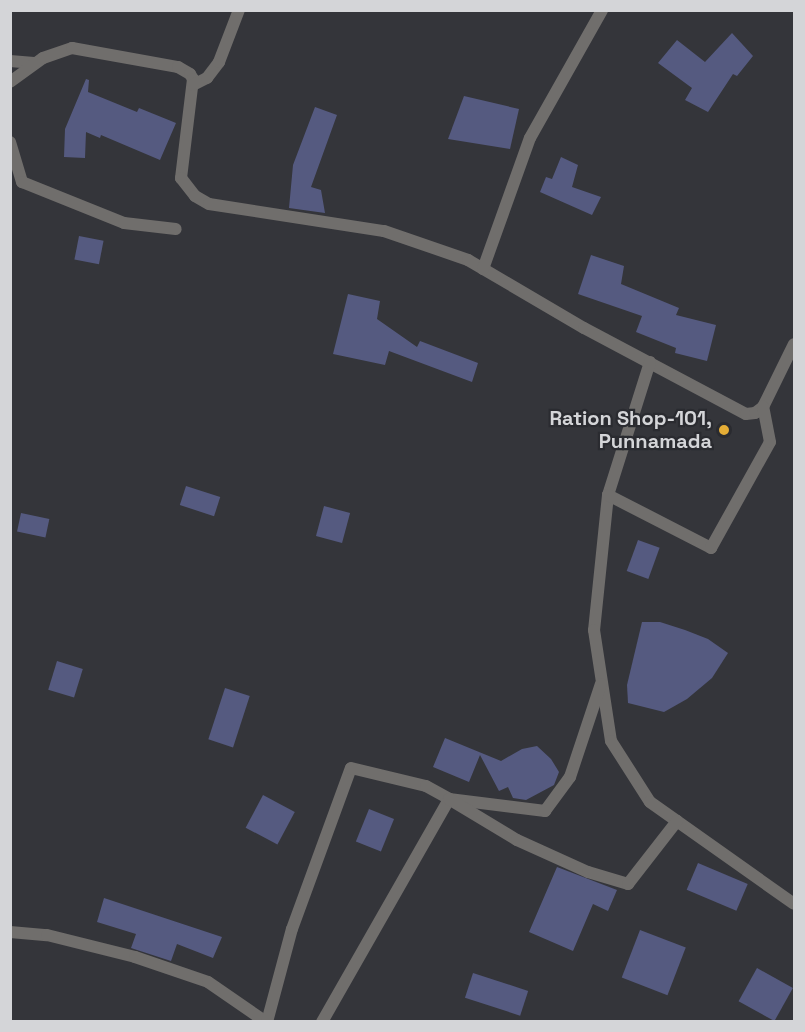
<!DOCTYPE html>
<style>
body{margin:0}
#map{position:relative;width:805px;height:1032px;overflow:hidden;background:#34353a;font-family:"Space Grotesk",sans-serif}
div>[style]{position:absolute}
.building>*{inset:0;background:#555a80;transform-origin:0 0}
.lane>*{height:12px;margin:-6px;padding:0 6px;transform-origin:6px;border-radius:6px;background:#706e6c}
.street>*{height:12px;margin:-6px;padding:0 6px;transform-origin:6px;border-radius:6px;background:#706e6c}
.dots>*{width:16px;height:16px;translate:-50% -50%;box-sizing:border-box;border:3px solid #2a2b30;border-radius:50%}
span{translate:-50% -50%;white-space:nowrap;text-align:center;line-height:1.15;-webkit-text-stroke:4.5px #2a2b30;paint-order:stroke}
.poi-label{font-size:20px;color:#d4d5d8;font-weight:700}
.right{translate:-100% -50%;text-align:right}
.frame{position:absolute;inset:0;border:12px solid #d4d5d8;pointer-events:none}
</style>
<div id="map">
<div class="building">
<i style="clip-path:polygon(732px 33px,753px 56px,737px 76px,733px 74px,708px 112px,685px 100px,692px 88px,658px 63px,677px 40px,705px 62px)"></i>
<i style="clip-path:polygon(86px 79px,89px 80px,88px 92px,137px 112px,139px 108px,176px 123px,160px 160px,101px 135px,100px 138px,86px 132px,85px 158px,64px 157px,65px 129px)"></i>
<i style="clip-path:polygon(464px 96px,519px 109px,510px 149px,448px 139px)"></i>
<i style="clip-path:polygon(315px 107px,337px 115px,311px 187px,321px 190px,325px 213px,289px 208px,293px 165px)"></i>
<i style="clip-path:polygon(561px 157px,578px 165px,572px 187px,601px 197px,592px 215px,540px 192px,546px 177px,552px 179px)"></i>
<i style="left:79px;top:236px;width:25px;height:24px;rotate:11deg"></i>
<i style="clip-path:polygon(591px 255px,624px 266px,621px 284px,679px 308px,676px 315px,716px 325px,707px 361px,675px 353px,676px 348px,636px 332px,642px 316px,578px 294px)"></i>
<i style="clip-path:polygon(348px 294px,380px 301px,377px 319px,417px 347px,420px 341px,478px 363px,472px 382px,389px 351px,385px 365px,333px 354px)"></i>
<i style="left:186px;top:486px;width:36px;height:20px;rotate:18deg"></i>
<i style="left:324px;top:506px;width:27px;height:31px;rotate:15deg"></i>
<i style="left:21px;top:513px;width:29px;height:19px;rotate:12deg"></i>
<i style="left:638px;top:540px;width:23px;height:33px;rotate:20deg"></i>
<i style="clip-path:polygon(642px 622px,660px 622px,685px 630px,708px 639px,728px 653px,712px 678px,687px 699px,664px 712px,628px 703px,627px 685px)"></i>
<i style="left:57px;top:661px;width:27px;height:30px;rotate:17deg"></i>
<i style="left:225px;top:688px;width:26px;height:54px;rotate:18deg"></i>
<i style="clip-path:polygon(445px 738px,501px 761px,522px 749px,537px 746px,551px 759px,559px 772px,554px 785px,526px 800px,513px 798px,508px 787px,499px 791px,480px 755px,469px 782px,433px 767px)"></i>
<i style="left:263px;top:795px;width:36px;height:37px;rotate:28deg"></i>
<i style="left:369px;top:809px;width:27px;height:35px;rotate:22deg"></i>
<i style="left:698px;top:863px;width:54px;height:29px;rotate:23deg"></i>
<i style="clip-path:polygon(557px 867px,617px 890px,608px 911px,593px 904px,573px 951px,529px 932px)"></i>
<i style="clip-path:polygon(104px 898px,222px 937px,213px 958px,177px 944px,171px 961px,131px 948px,136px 934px,97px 922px)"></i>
<i style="left:640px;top:930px;width:49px;height:51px;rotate:21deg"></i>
<i style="left:757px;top:968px;width:41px;height:38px;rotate:29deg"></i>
<i style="left:473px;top:973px;width:58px;height:26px;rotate:18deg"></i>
</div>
<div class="lane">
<i style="left:10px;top:932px;width:37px;rotate:5deg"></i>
<i style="left:47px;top:935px;width:91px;rotate:14deg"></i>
<i style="left:135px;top:957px;width:77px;rotate:18.9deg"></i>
<i style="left:208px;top:982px;width:70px;rotate:34.6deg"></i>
</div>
<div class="street">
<i style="left:10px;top:61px;width:24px;rotate:5deg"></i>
<i style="left:10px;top:82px;width:41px;rotate:-36deg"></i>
<i style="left:43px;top:58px;width:31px;rotate:-19deg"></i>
<i style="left:72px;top:48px;width:108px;rotate:10.2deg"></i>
<i style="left:178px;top:67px;width:14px;rotate:30deg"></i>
<i style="left:190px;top:74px;width:6px;rotate:59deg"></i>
<i style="left:193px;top:79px;width:100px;rotate:96.9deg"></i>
<i style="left:181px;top:178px;width:23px;rotate:52deg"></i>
<i style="left:195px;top:196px;width:16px;rotate:30deg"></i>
<i style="left:209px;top:204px;width:177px;rotate:8.8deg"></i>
<i style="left:384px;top:231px;width:89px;rotate:19deg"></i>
<i style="left:468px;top:260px;width:134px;rotate:30.4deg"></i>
<i style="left:584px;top:328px;width:183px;rotate:28deg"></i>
<i style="left:746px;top:414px;width:9px;rotate:-6deg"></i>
<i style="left:755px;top:413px;width:10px;rotate:-37deg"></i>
<i style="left:763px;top:407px;width:70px;rotate:-63.8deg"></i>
<i style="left:193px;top:85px;width:16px;rotate:-27deg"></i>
<i style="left:207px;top:78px;width:20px;rotate:-53deg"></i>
<i style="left:219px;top:62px;width:56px;rotate:-69deg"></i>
<i style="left:10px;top:142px;width:42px;rotate:73.3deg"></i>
<i style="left:22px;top:182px;width:110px;rotate:21.9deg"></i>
<i style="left:124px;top:223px;width:52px;rotate:6.6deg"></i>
<i style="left:483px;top:269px;width:139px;rotate:-70.3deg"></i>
<i style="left:530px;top:138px;width:147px;rotate:-60.6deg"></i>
<i style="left:650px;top:362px;width:139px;rotate:107.5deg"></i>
<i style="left:608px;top:495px;width:136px;rotate:95.9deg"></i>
<i style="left:594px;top:630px;width:112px;rotate:81.3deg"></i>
<i style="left:611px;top:741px;width:72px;rotate:57.4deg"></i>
<i style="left:650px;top:802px;width:176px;rotate:35.3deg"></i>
<i style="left:608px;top:495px;width:116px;rotate:27.2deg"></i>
<i style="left:711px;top:548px;width:121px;rotate:-60.9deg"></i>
<i style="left:770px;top:442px;width:36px;rotate:-101deg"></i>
<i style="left:267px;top:1022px;width:96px;rotate:-75deg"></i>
<i style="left:292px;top:929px;width:171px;rotate:-69.9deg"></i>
<i style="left:351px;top:768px;width:77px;rotate:13.5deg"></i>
<i style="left:426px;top:786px;width:26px;rotate:29deg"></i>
<i style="left:449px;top:799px;width:97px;rotate:7.1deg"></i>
<i style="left:545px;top:811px;width:42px;rotate:-53.7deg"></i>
<i style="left:570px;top:777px;width:98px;rotate:-71.6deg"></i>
<i style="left:322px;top:1022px;width:257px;rotate:-60.3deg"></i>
<i style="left:449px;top:799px;width:79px;rotate:31.1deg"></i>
<i style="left:517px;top:840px;width:78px;rotate:24.3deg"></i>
<i style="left:588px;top:872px;width:42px;rotate:16.7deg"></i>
<i style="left:628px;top:884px;width:80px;rotate:-52.1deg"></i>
</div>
<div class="dots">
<i style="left:724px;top:430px;background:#e5ad36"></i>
</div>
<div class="poi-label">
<span class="right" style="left:712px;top:430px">Ration Shop-101,<br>Punnamada</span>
</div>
<div class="frame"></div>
</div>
